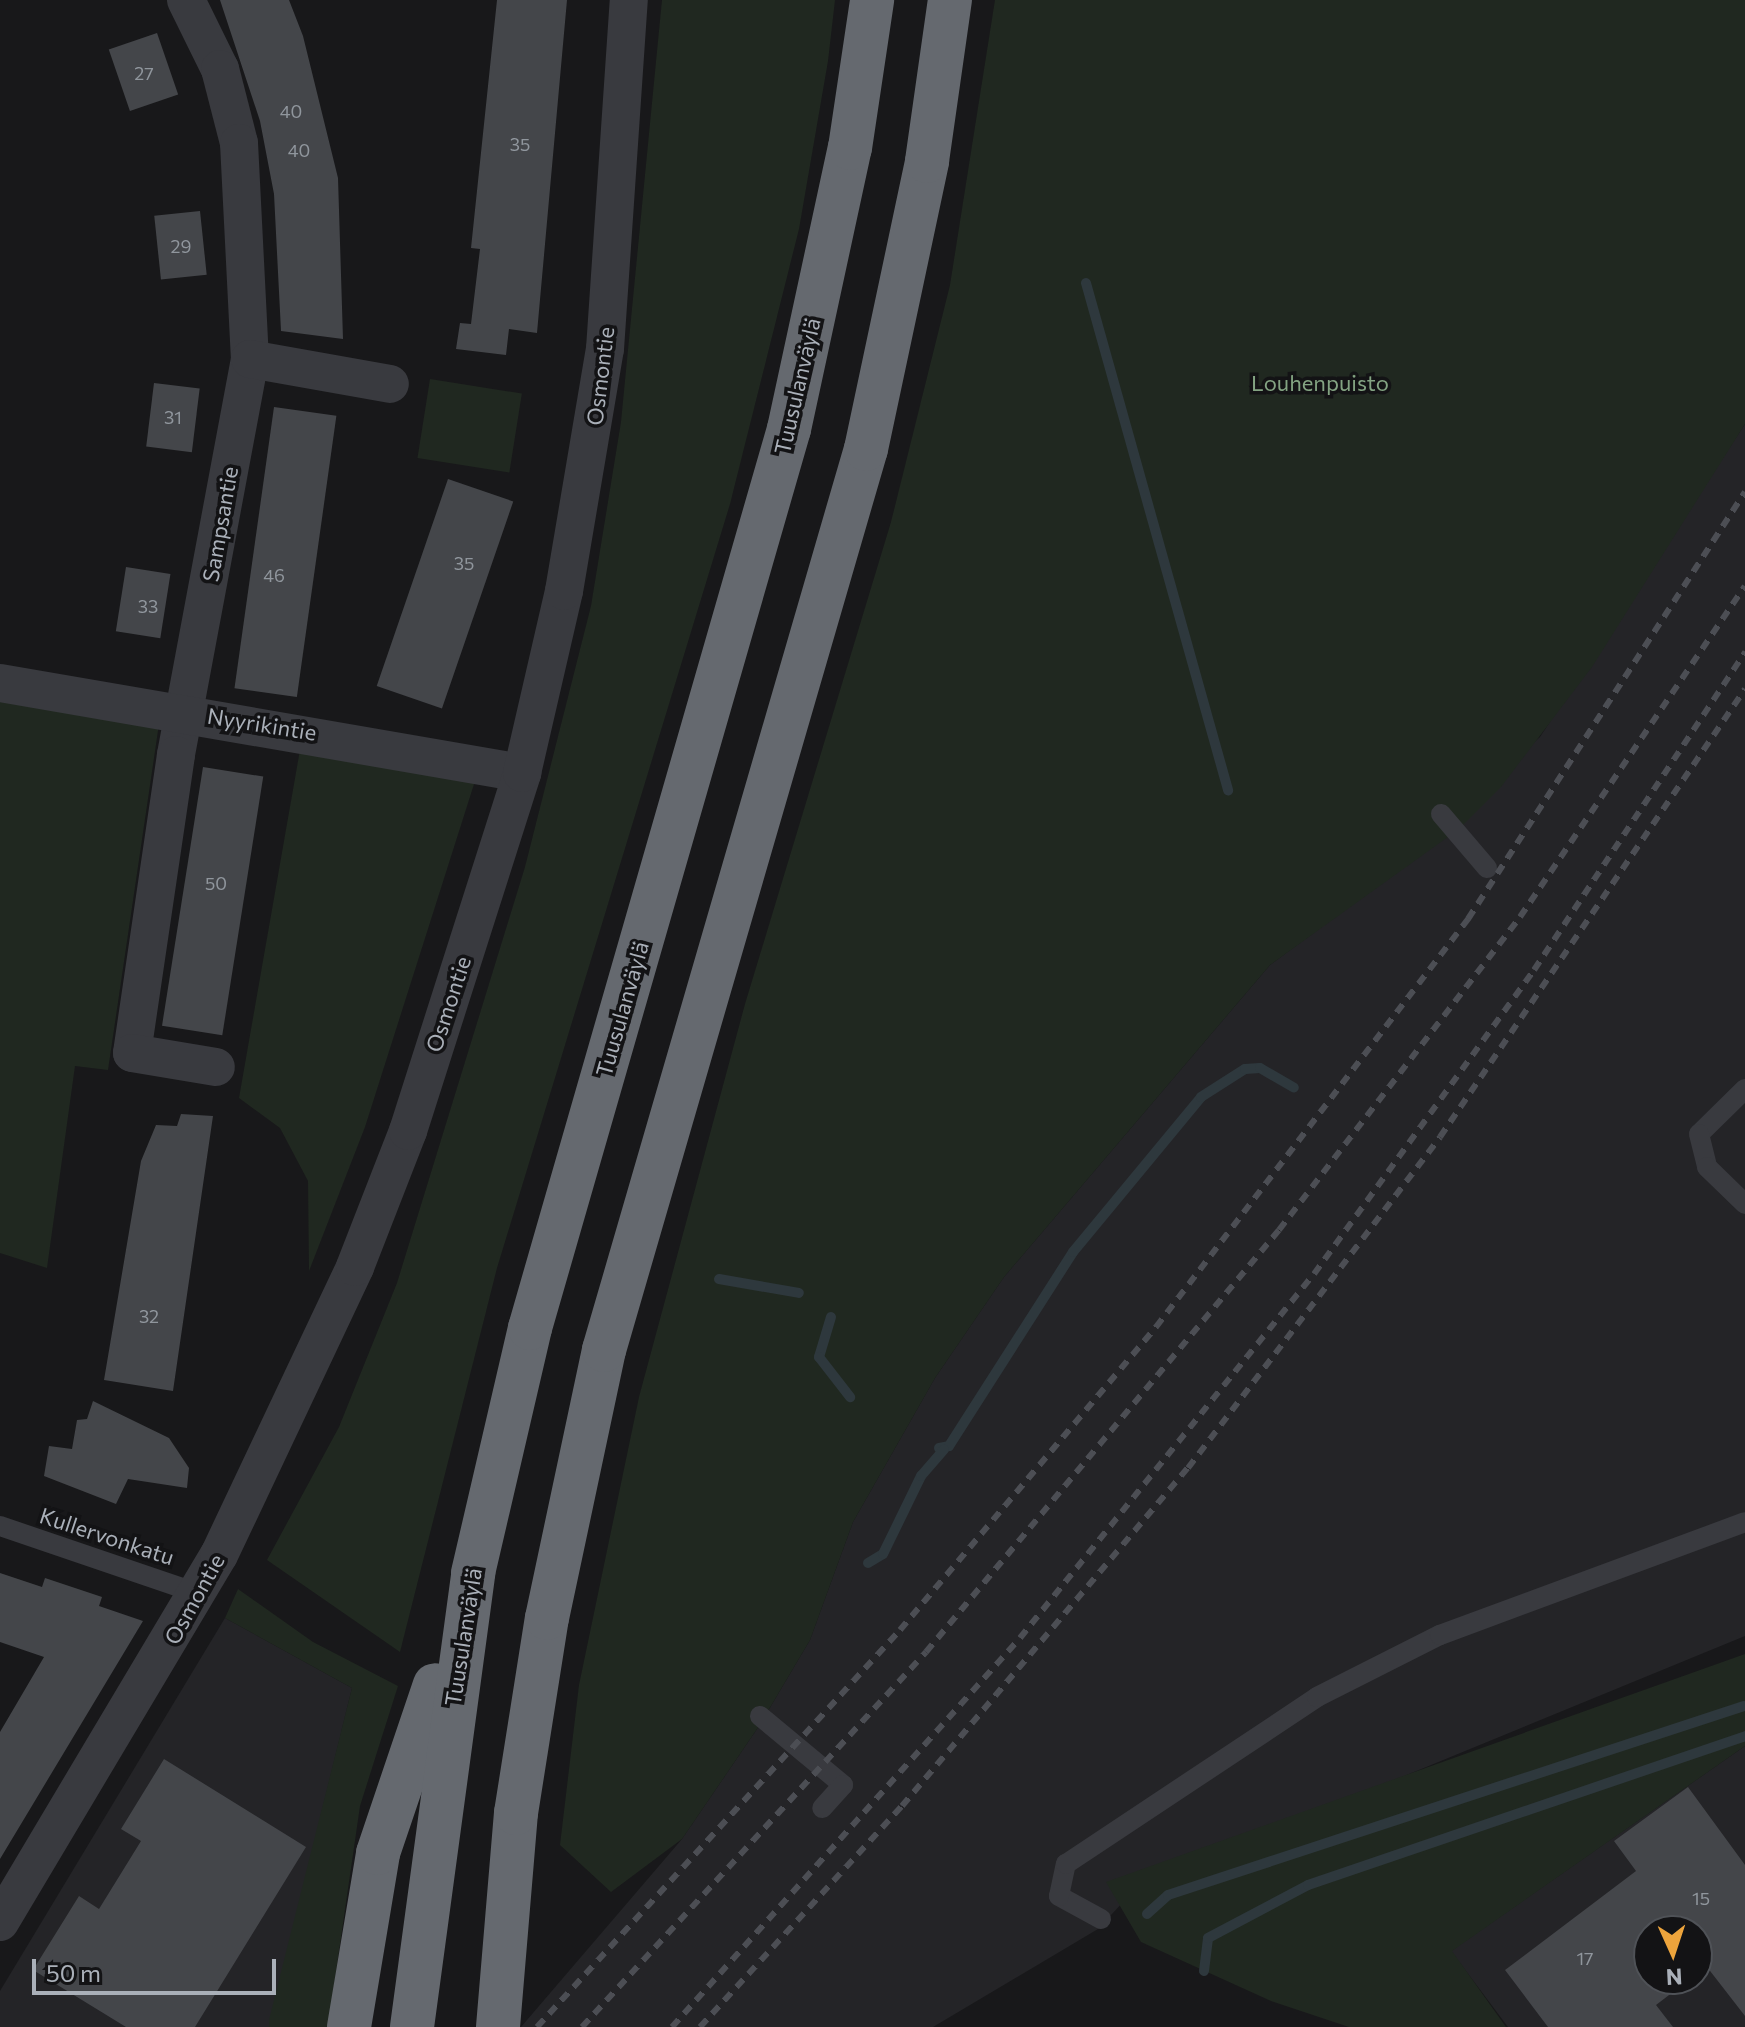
<!DOCTYPE html>
<meta charset="utf-8">
<style>
body{margin:0}
#map{position:relative;width:1745px;height:2027px;overflow:hidden;background:#18181a;font-family:Commissioner,sans-serif}
div>[style]{position:absolute}
.built>*{inset:0;background:#242427}
.green>*{inset:0;background:#202820;transform-origin:0 0}
.stream>*{height:10px;margin:-5px;padding:0 5px;transform-origin:5px;border-radius:5px;background:#2e383d}
.building>*{inset:0;background:#44464a;transform-origin:0 0}
.lane>*{height:20px;margin:-10px;padding:0 10px;transform-origin:10px;border-radius:10px;background:#393a3f}
.street>*{height:38px;margin:-19px;padding:0 19px;transform-origin:19px;border-radius:19px;background:#393a3f}
.highway>*{height:44px;margin:-22px;padding:0 22px;transform-origin:22px;border-radius:22px;background:#65696f}
.rail>*{height:6px;margin-top:-3px;transform-origin:0;background:repeating-linear-gradient(90deg,#4c4e54 0 10px,transparent 0 18px)}
span{translate:-50% -50%;white-space:nowrap;text-align:center;line-height:1.15;-webkit-text-stroke:7px #131315;paint-order:stroke}
.number-label{font-size:18px;color:#90969d}
.number-label span{-webkit-text-stroke-width:0}
.street-label{font-size:22px;color:#aab0b9}
.park-label{font-size:22px;color:#83a382}
.north{position:absolute;left:1633px;top:1915px;width:80px;height:80px;box-sizing:border-box;background:#131315;border:2px solid #4f5257;border-radius:50%;rotate:177deg;font-size:22px;font-weight:700;line-height:32px;text-align:center;color:#aab0b9}
.north::after{content:'';display:block;margin:auto;width:28px;height:36px;background:#eda43c;clip-path:polygon(50% 0,100% 100%,50% 72%,0 100%)}
.scale{position:absolute;left:32px;top:1959px;width:244px;height:36px;box-sizing:border-box;border:4px solid #aab0b9;border-top:0;padding-left:10px;font-size:24px;line-height:28px;white-space:nowrap;color:#aab0b9;-webkit-text-stroke:6px #131315;paint-order:stroke}
</style>
<div id="map">
<div class="built">
<i style="clip-path:polygon(1745px 424px,1745px 1636px,1139px 1885px,1098px 1929px,933px 2027px,521px 2027px,682px 1839px,759px 1726px,810px 1640px,853px 1522px,935px 1378px,1004px 1277px,1270px 965px,1369px 892px,1540px 737px)"></i>
<i style="clip-path:polygon(225px 1618px,352px 1688px,269px 2027px,0 2027px,0 1991px)"></i>
<i style="clip-path:polygon(evenodd,1745px 1746px,1745px 2027px,1508px 2027px,1451px 1951px,1745px 1746px,1649px 1931px,1697px 1931px,1697px 1979px,1649px 1979px,1649px 1931px)"></i>
</div>
<div class="green">
<i style="clip-path:polygon(662px 0,835px 0,828px 61px,799px 229px,730px 504px,497px 1268px,400px 1652px,267px 1560px,339px 1427px,397px 1283px,525px 867px,591px 606px,621px 422px)"></i>
<i style="clip-path:polygon(995px 0,1745px 0,1745px 424px,1592px 667px,1501px 787px,1459px 829px,1270px 965px,1004px 1277px,935px 1378px,853px 1522px,810px 1640px,759px 1726px,682px 1839px,611px 1892px,560px 1845px,579px 1685px,639px 1397px,745px 1004px,891px 522px,950px 285px)"></i>
<i style="left:430px;top:379px;width:93px;height:80px;rotate:9deg"></i>
<i style="clip-path:polygon(0 700px,159px 724px,108px 1070px,75px 1066px,47px 1268px,0 1253px)"></i>
<i style="clip-path:polygon(301px 744px,475px 781px,365px 1127px,309px 1271px,308px 1181px,280px 1128px,239px 1098px)"></i>
<i style="clip-path:polygon(238px 1589px,313px 1642px,398px 1686px,360px 1806px,328px 2027px,269px 2027px,269px 2020px,352px 1688px,225px 1618px)"></i>
<i style="clip-path:polygon(1745px 1654px,1745px 1746px,1452px 1951px,1506px 2027px,1349px 2027px,1271px 2001px,1141px 1942px,1106px 1882px)"></i>
</div>
<div class="stream">
<i style="left:1086px;top:283px;width:527px;rotate:74.35deg"></i>
<i style="left:719px;top:1279px;width:81px;rotate:9.9deg"></i>
<i style="left:831px;top:1317px;width:42px;rotate:106.7deg"></i>
<i style="left:819px;top:1357px;width:51px;rotate:52.2deg"></i>
<i style="left:939px;top:1448px;width:10px;rotate:-11deg"></i>
<i style="left:949px;top:1446px;width:230px;rotate:-57.4deg"></i>
<i style="left:1073px;top:1252px;width:201px;rotate:-50.4deg"></i>
<i style="left:1201px;top:1097px;width:52px;rotate:-32.5deg"></i>
<i style="left:1245px;top:1069px;width:15px;rotate:-4deg"></i>
<i style="left:1260px;top:1068px;width:39px;rotate:30deg"></i>
<i style="left:868px;top:1563px;width:17px;rotate:-31deg"></i>
<i style="left:883px;top:1554px;width:87px;rotate:-64deg"></i>
<i style="left:921px;top:1476px;width:35px;rotate:-49deg"></i>
<i style="left:1147px;top:1914px;width:28px;rotate:-42deg"></i>
<i style="left:1168px;top:1895px;width:606px;rotate:-18.17deg"></i>
<i style="left:1204px;top:1971px;width:33px;rotate:-83deg"></i>
<i style="left:1208px;top:1938px;width:113px;rotate:-27.9deg"></i>
<i style="left:1308px;top:1885px;width:462px;rotate:-18.8deg"></i>
</div>
<div class="building">
<i style="clip-path:polygon(220px 0,289px 0,303px 36px,338px 178px,343px 339px,281px 331px,274px 194px,260px 121px)"></i>
<i style="clip-path:polygon(497px 0,567px 0,537px 333px,509px 329px,506px 355px,456px 349px,460px 323px,471px 324px,480px 249px,471px 248px)"></i>
<i style="left:157px;top:33px;width:65px;height:51px;rotate:71deg"></i>
<i style="left:200px;top:211px;width:64px;height:46px;rotate:84deg"></i>
<i style="left:154px;top:383px;width:46px;height:64px;rotate:7deg"></i>
<i style="left:274px;top:407px;width:63px;height:284px;rotate:8deg"></i>
<i style="left:448px;top:479px;width:69px;height:219px;rotate:19deg"></i>
<i style="left:126px;top:567px;width:45px;height:65px;rotate:9deg"></i>
<i style="left:203px;top:767px;width:61px;height:262px;rotate:9deg"></i>
<i style="clip-path:polygon(181px 1114px,213px 1116px,173px 1391px,104px 1380px,141px 1161px,156px 1125px,177px 1126px)"></i>
<i style="clip-path:polygon(93px 1401px,169px 1438px,189px 1468px,187px 1488px,128px 1479px,116px 1504px,44px 1476px,49px 1446px,72px 1449px,77px 1420px,87px 1419px)"></i>
<i style="clip-path:polygon(0 1573px,42px 1587px,45px 1578px,102px 1597px,99px 1606px,143px 1621px,0 1859px,0 1732px,44px 1657px,0 1642px)"></i>
<i style="clip-path:polygon(164px 1759px,306px 1847px,195px 2027px,126px 2027px,33px 1970px,79px 1896px,99px 1909px,141px 1841px,121px 1829px)"></i>
<i style="clip-path:polygon(1688px 1787px,1745px 1865px,1745px 2016px,1707px 1967px,1697px 1974px,1697px 1931px,1649px 1931px,1649px 1979px,1690px 1979px,1656px 2005px,1673px 2027px,1548px 2027px,1505px 1970px,1636px 1871px,1614px 1841px)"></i>
</div>
<div class="lane">
<i style="left:1441px;top:814px;width:71px;rotate:49.6deg"></i>
<i style="left:1745px;top:1089px;width:64px;rotate:135.6deg"></i>
<i style="left:1699px;top:1134px;width:34px;rotate:76deg"></i>
<i style="left:1707px;top:1167px;width:53px;rotate:44.2deg"></i>
<i style="left:0;top:1526px;width:208px;rotate:18.8deg"></i>
<i style="left:760px;top:1716px;width:108px;rotate:39.7deg"></i>
<i style="left:843px;top:1785px;width:31px;rotate:132deg"></i>
<i style="left:1101px;top:1919px;width:48px;rotate:-151.3deg"></i>
<i style="left:1059px;top:1896px;width:33px;rotate:-78deg"></i>
<i style="left:1066px;top:1864px;width:301px;rotate:-33.6deg"></i>
<i style="left:1317px;top:1697px;width:138px;rotate:-26.8deg"></i>
<i style="left:1440px;top:1635px;width:325px;rotate:-20.3deg"></i>
</div>
<div class="street">
<i style="left:186px;top:0;width:77px;rotate:63.8deg"></i>
<i style="left:220px;top:69px;width:76px;rotate:75.6deg"></i>
<i style="left:239px;top:143px;width:216px;rotate:87.1deg"></i>
<i style="left:250px;top:359px;width:403px;rotate:100.6deg"></i>
<i style="left:176px;top:755px;width:301px;rotate:98.4deg"></i>
<i style="left:132px;top:1053px;width:85px;rotate:9.5deg"></i>
<i style="left:250px;top:359px;width:142px;rotate:10.1deg"></i>
<i style="left:0;top:683px;width:530px;rotate:9.78deg"></i>
<i style="left:0;top:1922px;width:427px;rotate:-59.2deg"></i>
<i style="left:219px;top:1555px;width:318px;rotate:-64.7deg"></i>
<i style="left:355px;top:1267px;width:146px;rotate:-68.7deg"></i>
<i style="left:408px;top:1131px;width:376px;rotate:-72.3deg"></i>
<i style="left:522px;top:773px;width:187px;rotate:-77deg"></i>
<i style="left:564px;top:591px;width:245px;rotate:-80.4deg"></i>
<i style="left:605px;top:349px;width:350px;rotate:-86.1deg"></i>
</div>
<div class="highway">
<i style="left:349px;top:2027px;width:176px;rotate:-80.5deg"></i>
<i style="left:378px;top:1853px;width:177px;rotate:-71.3deg"></i>
<i style="left:412px;top:2027px;width:458px;rotate:-82.3deg"></i>
<i style="left:473px;top:1573px;width:252px;rotate:-76.9deg"></i>
<i style="left:530px;top:1328px;width:936px;rotate:-73.93deg"></i>
<i style="left:789px;top:429px;width:288px;rotate:-77.8deg"></i>
<i style="left:850px;top:148px;width:150px;rotate:-81.5deg"></i>
<i style="left:498px;top:2027px;width:215px;rotate:-85.2deg"></i>
<i style="left:516px;top:1813px;width:197px;rotate:-81deg"></i>
<i style="left:547px;top:1618px;width:274px;rotate:-78deg"></i>
<i style="left:604px;top:1350px;width:938px;rotate:-73.79deg"></i>
<i style="left:866px;top:449px;width:294px;rotate:-78deg"></i>
<i style="left:927px;top:161px;width:163px;rotate:-81.9deg"></i>
</div>
<div class="rail">
<i style="left:537px;top:2027px;width:538px;rotate:-47.56deg"></i>
<i style="left:900px;top:1630px;width:397px;rotate:-49.8deg"></i>
<i style="left:1156px;top:1327px;width:514px;rotate:-52.59deg"></i>
<i style="left:1468px;top:919px;width:509px;rotate:-57.03deg"></i>
<i style="left:582px;top:2027px;width:509px;rotate:-47.47deg"></i>
<i style="left:926px;top:1652px;width:550px;rotate:-50.09deg"></i>
<i style="left:1279px;top:1230px;width:395px;rotate:-52.4deg"></i>
<i style="left:1520px;top:917px;width:400px;rotate:-55.8deg"></i>
<i style="left:672px;top:2027px;width:522px;rotate:-48.18deg"></i>
<i style="left:1020px;top:1638px;width:468px;rotate:-51.1deg"></i>
<i style="left:1314px;top:1274px;width:375px;rotate:-54.1deg"></i>
<i style="left:1534px;top:970px;width:382px;rotate:-56.4deg"></i>
<i style="left:700px;top:2027px;width:299px;rotate:-47.6deg"></i>
<i style="left:902px;top:1806px;width:443px;rotate:-49.8deg"></i>
<i style="left:1188px;top:1468px;width:416px;rotate:-52.7deg"></i>
<i style="left:1440px;top:1137px;width:542px;rotate:-55.75deg"></i>
</div>
<div class="number-label">
<span style="left:144px;top:73px">27</span>
<span style="left:291px;top:111px">40</span>
<span style="left:520px;top:144px">35</span>
<span style="left:299px;top:150px">40</span>
<span style="left:181px;top:246px">29</span>
<span style="left:173px;top:417px">31</span>
<span style="left:464px;top:563px">35</span>
<span style="left:274px;top:575px">46</span>
<span style="left:148px;top:606px">33</span>
<span style="left:216px;top:883px">50</span>
<span style="left:149px;top:1316px">32</span>
<span style="left:1701px;top:1898px">15</span>
<span style="left:1585px;top:1958px">17</span>
</div>
<div class="street-label">
<span style="left:600px;top:376px;rotate:-83deg">Osmontie</span>
<span style="left:797px;top:386px;rotate:-77deg">Tuusulanväylä</span>
<span style="left:220px;top:524px;rotate:-80deg">Sampsantie</span>
<span style="left:262px;top:724px;rotate:9deg">Nyyrikintie</span>
<span style="left:448px;top:1004px;rotate:-72deg">Osmontie</span>
<span style="left:622px;top:1009px;rotate:-74deg">Tuusulanväylä</span>
<span style="left:107px;top:1536px;rotate:18deg">Kullervonkatu</span>
<span style="left:194px;top:1599px;rotate:-61deg">Osmontie</span>
<span style="left:463px;top:1637px;rotate:-81deg">Tuusulanväylä</span>
</div>
<div class="park-label">
<span style="left:1320px;top:383px">Louhenpuisto</span>
</div>
<div class="north">N</div>
<div class="scale">50 m</div>
</div>
